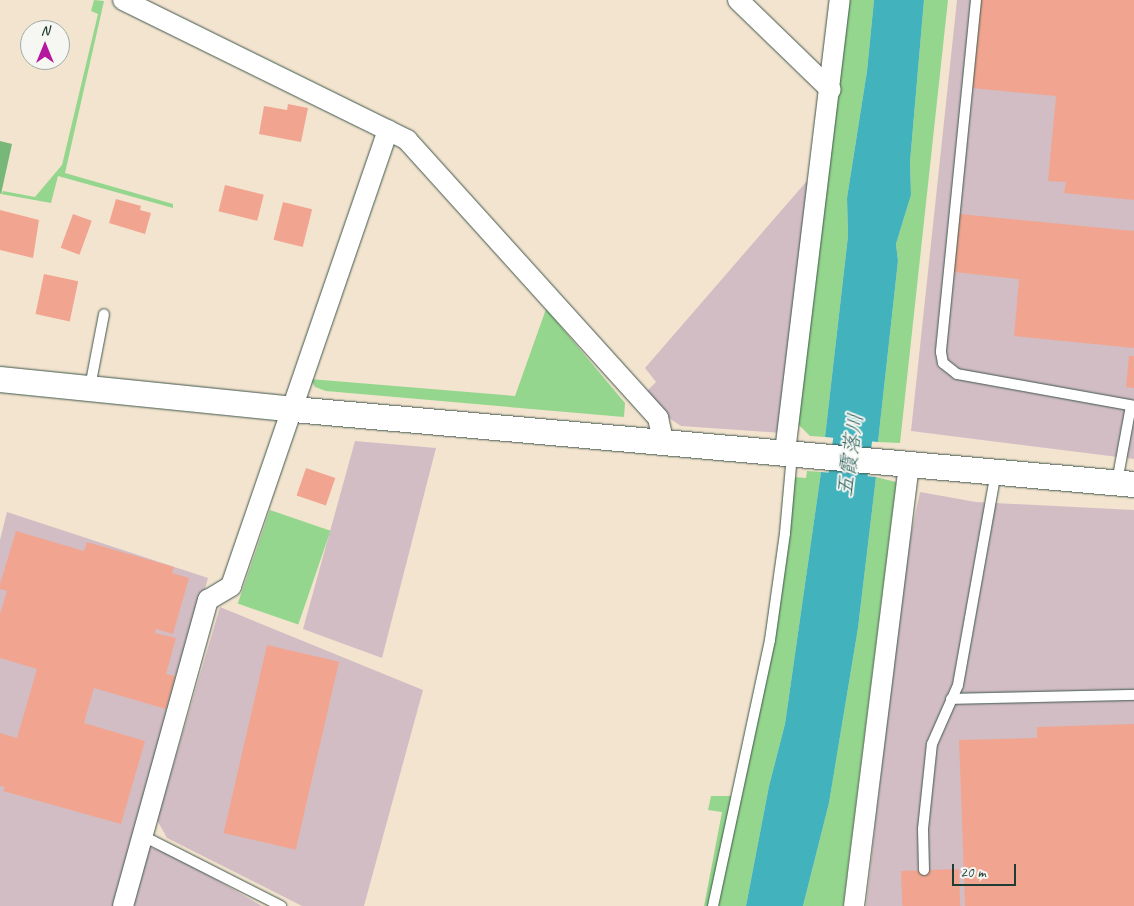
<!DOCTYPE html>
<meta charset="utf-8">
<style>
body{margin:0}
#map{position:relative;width:1134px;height:906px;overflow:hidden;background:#f3e4cf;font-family:Caveat,"Klee One",sans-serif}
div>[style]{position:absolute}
.industrial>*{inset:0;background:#d2bdc5}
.green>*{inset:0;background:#94d68d;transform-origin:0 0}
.forest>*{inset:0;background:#77b778}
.water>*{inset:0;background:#42b2bd}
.river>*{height:39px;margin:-19.5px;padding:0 19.5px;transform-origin:19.5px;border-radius:19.5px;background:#42b2bd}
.building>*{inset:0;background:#f1a590;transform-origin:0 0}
.roads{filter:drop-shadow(0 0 1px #3f564b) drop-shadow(0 0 1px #3f564b)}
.service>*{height:10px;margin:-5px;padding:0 5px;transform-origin:5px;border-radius:5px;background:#fff}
.minor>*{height:20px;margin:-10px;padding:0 10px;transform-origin:10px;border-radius:10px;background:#fff}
.tertiary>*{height:25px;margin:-12.5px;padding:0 12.5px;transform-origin:12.5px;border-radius:12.5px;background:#fff}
span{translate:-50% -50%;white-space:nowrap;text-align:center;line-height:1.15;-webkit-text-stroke:4px #f6f6f2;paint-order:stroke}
.water-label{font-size:21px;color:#2a605d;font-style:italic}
.north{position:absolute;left:20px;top:20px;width:50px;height:50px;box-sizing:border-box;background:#f6f6f2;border:1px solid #a0aca6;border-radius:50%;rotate:0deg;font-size:14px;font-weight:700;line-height:20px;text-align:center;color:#1f3d34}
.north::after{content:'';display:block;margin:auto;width:18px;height:22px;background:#b5179e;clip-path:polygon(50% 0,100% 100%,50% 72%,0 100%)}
.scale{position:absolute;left:952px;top:864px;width:64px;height:22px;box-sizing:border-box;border:2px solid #1f3d34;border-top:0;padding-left:6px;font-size:15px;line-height:18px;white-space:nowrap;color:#1f3d34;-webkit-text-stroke:4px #f6f6f2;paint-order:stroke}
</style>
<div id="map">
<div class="industrial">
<i style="clip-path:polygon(957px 0,1134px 0,1134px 459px,911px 431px)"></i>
<i style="clip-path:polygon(806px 182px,812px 182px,782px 433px,681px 426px,666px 416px,647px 391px,656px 382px,645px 368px)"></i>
<i style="clip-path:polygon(355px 441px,436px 448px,382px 658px,303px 629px)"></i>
<i style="clip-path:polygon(920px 492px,976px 502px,1134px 510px,1134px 906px,866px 906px,905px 562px)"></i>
<i style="clip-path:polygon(7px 512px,208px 578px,116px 906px,0 906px,0 540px)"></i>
<i style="clip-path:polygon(220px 607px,423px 690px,364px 906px,302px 906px,167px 838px,157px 820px)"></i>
<i style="clip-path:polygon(147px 846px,175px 856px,262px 906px,132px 906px)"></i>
</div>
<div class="green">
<i style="clip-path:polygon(94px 0,104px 1px,65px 173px,173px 204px,173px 208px,58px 176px,51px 203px,1px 194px,3px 191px,35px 197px,62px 165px,98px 14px,91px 11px)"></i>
<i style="clip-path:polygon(846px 0,874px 0,867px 71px,847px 198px,848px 236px,825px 437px,810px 436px,798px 424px)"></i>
<i style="clip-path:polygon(924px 0,948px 0,900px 443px,878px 442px,898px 261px,896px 244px,911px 195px,910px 162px)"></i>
<i style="clip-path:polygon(546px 309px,625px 403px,624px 417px,326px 391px,315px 387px,310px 379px,515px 396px)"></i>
<i style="clip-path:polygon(807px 471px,821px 472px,785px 724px,769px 786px,746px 906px,717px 906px,776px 624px,789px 539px,794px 477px,806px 478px)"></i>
<i style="clip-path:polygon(876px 477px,896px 482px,843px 906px,803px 906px,829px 803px,858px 628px)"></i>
<i style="left:270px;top:510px;width:64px;height:99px;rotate:19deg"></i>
<i style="clip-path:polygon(711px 796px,732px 796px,709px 906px,704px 906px,722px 812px,708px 810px)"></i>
</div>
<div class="forest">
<i style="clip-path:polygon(0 141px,12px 144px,1px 194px,0 193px)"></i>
</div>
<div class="water">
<i style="clip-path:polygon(874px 0,924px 0,910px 162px,911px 195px,896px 244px,898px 261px,878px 442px,825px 437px,848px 236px,847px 198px,867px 71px)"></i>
<i style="clip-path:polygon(821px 472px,876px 477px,858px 628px,829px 803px,803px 906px,746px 906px,769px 786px,785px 724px)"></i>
</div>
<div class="river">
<i style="left:841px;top:526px;width:141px;rotate:-82.7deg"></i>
</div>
<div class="building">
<i style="clip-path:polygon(980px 0,1134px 0,1134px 200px,1064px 193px,1066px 182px,1048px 181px,1056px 96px,971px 88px)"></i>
<i style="clip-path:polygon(288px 104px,308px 108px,301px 142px,259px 134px,264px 106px,287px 110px)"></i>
<i style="left:225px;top:185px;width:40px;height:27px;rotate:14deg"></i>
<i style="clip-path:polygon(116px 199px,141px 206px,140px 210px,151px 213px,145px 234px,109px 223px)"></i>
<i style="left:283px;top:202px;width:30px;height:39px;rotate:14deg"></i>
<i style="clip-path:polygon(0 210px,39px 220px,33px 258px,0 250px)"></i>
<i style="left:73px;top:214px;width:20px;height:36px;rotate:20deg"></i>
<i style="clip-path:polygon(960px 214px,1134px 231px,1134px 348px,1014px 336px,1019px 279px,954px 272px)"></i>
<i style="left:44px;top:274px;width:35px;height:41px;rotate:12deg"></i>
<i style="clip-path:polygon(1129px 356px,1134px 356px,1134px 388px,1126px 387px)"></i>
<i style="left:306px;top:468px;width:31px;height:29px;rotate:19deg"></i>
<i style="clip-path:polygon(16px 531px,84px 551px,87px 542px,174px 567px,172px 573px,189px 578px,173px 634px,156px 629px,155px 633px,176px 638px,166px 674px,175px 676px,166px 709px,94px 688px,84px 723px,145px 741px,121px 824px,3px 791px,5px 787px,0 786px,0 733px,17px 738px,37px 669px,0 658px,0 614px,7px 591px,0 589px,0 584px)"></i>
<i style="left:267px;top:645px;width:74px;height:193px;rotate:13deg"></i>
<i style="clip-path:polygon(1134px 724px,1134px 906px,965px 906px,959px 740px,1037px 738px,1037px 727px)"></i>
<i style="left:959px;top:869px;width:37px;height:58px;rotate:88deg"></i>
</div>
<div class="roads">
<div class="service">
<i style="left:976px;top:0;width:354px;rotate:95.7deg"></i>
<i style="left:941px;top:352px;width:11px;rotate:80deg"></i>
<i style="left:943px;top:363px;width:18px;rotate:38deg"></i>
<i style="left:957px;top:374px;width:180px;rotate:10.2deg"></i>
<i style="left:90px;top:387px;width:74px;rotate:-79.1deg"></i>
<i style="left:1117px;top:482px;width:77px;rotate:-79.6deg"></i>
<i style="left:951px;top:699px;width:183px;rotate:-1.3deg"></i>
<i style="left:143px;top:836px;width:155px;rotate:26.9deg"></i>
<i style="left:924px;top:870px;width:41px;rotate:-91.4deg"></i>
<i style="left:923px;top:829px;width:85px;rotate:-84deg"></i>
<i style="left:932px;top:744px;width:64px;rotate:-66.2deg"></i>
<i style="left:958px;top:685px;width:216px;rotate:-79.9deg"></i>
<i style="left:713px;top:906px;width:272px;rotate:-77.9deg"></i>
<i style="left:770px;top:640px;width:108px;rotate:-82deg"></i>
<i style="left:785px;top:533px;width:79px;rotate:-84.9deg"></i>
</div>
<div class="minor">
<i style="left:123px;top:0;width:317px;rotate:26.2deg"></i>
<i style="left:407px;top:140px;width:375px;rotate:47.9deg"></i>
<i style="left:658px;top:418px;width:23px;rotate:77deg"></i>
<i style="left:738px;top:0;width:129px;rotate:44.1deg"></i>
<i style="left:785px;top:452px;width:455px;rotate:-83.1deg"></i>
<i style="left:123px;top:906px;width:318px;rotate:-74.5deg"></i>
<i style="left:208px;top:600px;width:27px;rotate:-31deg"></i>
<i style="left:231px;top:586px;width:482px;rotate:-71deg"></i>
<i style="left:854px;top:906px;width:447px;rotate:-82.9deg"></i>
</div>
<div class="tertiary">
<i style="left:0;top:379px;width:295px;rotate:5.8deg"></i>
<i style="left:293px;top:409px;width:844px;rotate:5.1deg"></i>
</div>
</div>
<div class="water-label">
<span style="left:850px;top:455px;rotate:-82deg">五霞落川</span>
</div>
<div class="north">N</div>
<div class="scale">20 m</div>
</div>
